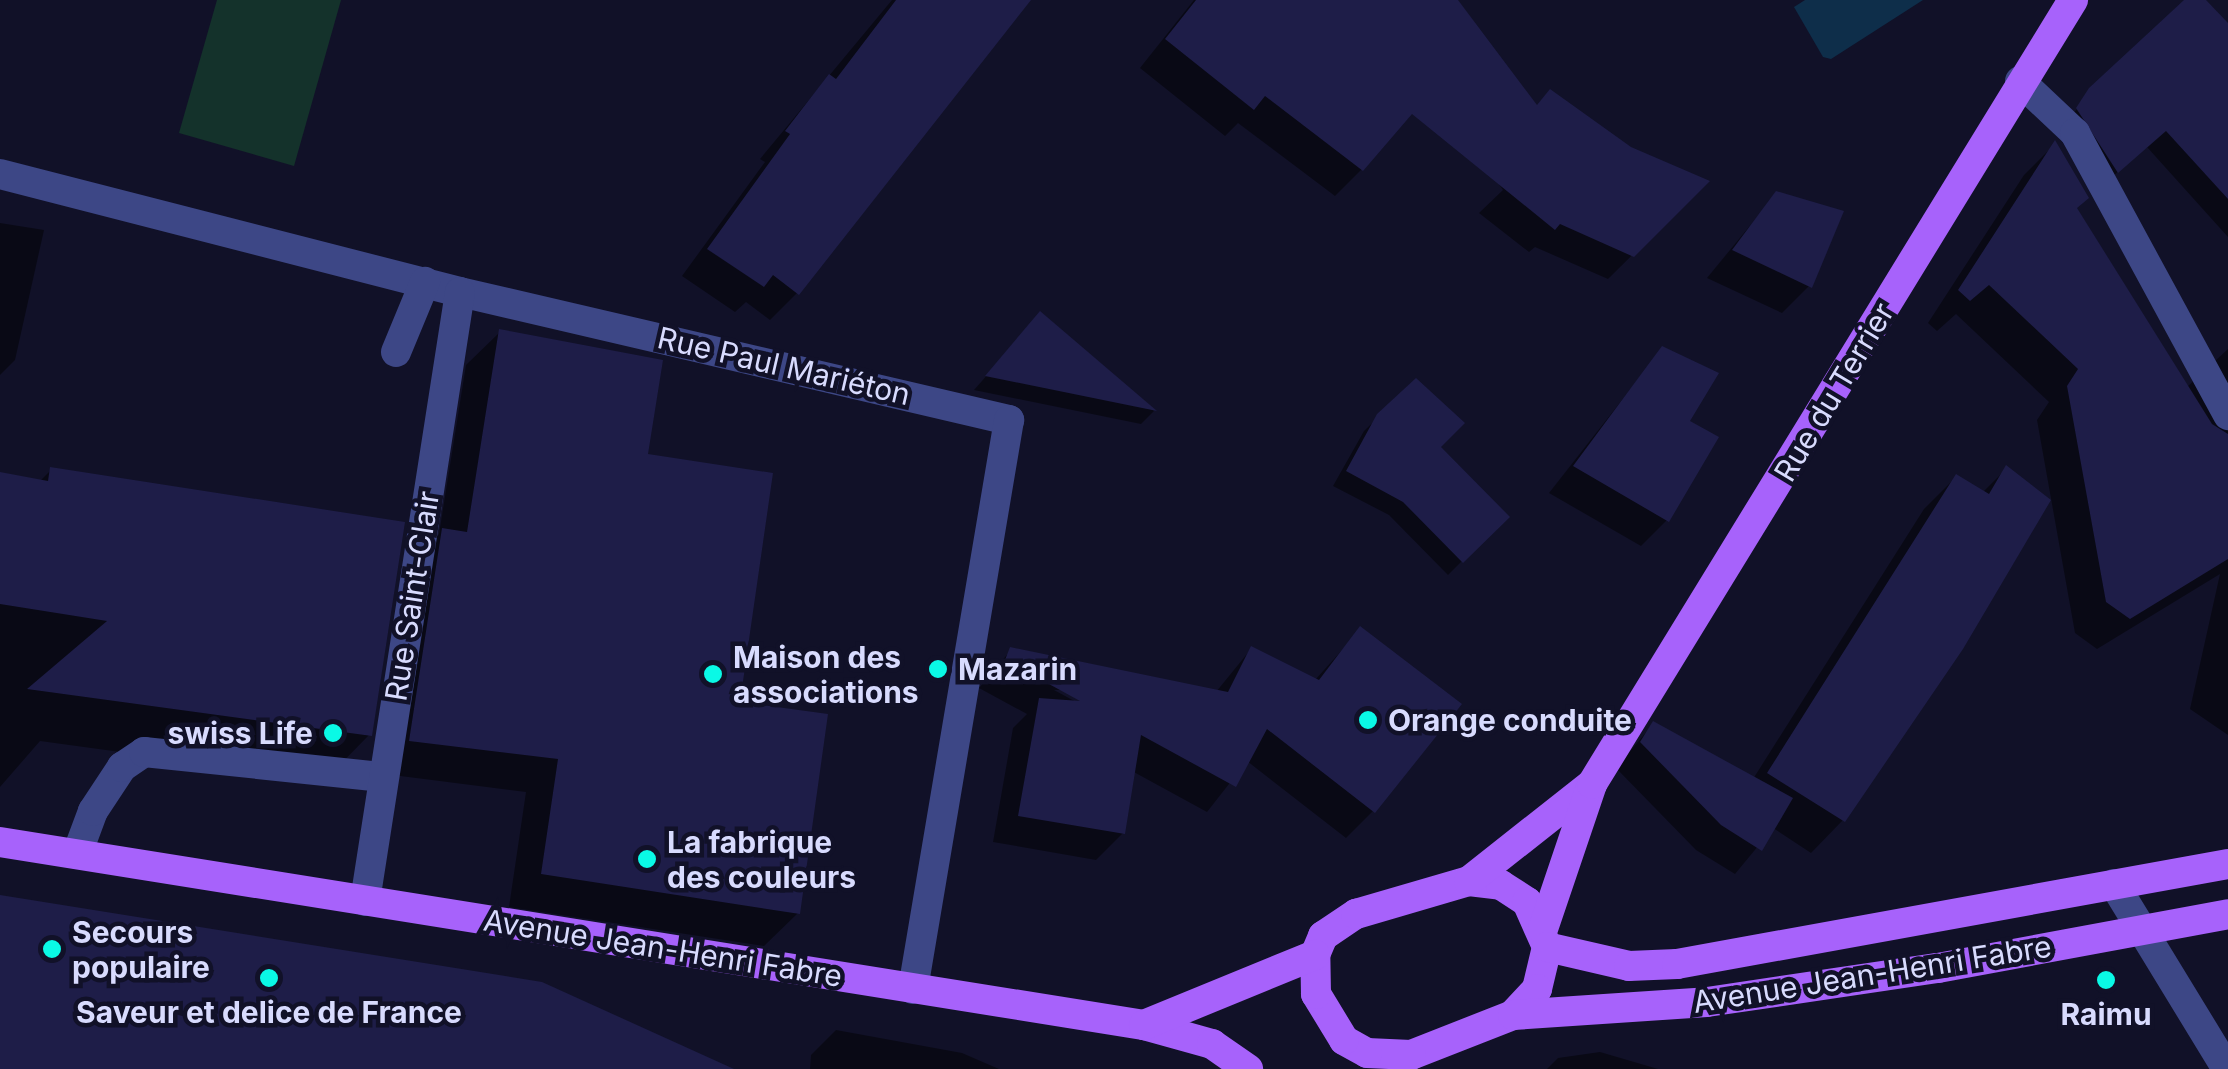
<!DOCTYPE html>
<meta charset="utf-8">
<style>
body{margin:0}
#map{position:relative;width:2228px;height:1069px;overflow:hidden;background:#111128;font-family:Inter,sans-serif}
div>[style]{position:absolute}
.green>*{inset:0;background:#14322b}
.water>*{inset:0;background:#0e2e4a}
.shadow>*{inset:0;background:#0007}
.building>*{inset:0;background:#1e1d48}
.minor>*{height:30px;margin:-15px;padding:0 15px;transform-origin:15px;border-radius:15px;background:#3d4786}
.major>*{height:30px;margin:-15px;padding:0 15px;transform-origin:15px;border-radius:15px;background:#a762fb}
.dots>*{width:28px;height:28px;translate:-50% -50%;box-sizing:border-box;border:5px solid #111128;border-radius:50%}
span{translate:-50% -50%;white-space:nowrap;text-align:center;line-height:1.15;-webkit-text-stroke:9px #111128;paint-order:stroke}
.street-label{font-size:30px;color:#d8dbfe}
.poi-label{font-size:30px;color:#d8dbfe;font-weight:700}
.left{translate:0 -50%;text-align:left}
.right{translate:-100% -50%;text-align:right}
</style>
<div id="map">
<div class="green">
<i style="clip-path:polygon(217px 0,341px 0,294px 166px,179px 133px)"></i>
</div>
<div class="water">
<i style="clip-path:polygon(1805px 0,1923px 0,1831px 59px,1823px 57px,1794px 7px)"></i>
</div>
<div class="shadow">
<i style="clip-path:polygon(892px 0,995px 0,797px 293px,770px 320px,746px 302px,735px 312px,682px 276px,765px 162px,760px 159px)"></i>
<i style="clip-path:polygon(1194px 0,1308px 0,1362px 169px,1335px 196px,1238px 123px,1225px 136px,1140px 68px)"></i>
<i style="clip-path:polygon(2187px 0,2203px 0,2228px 27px,2228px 237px,2147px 147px,2099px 188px,2059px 127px)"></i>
<i style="clip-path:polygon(2055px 144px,2075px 209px,2187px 387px,2228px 349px,2228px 735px,2190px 709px,2220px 574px,2097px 649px,2075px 633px,2037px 420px,2049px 402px,1956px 314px,1937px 331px,1928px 323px,2024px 175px)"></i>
<i style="clip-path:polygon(1630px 149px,1706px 182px,1608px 279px,1535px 247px,1529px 252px,1479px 213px,1503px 190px,1485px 164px)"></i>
<i style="clip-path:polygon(1776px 194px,1809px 286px,1782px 313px,1707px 278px)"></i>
<i style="clip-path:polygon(0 223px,44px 230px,15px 360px,0 375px)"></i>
<i style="clip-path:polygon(1040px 315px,1154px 411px,1141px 424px,974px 390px)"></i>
<i style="clip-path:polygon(500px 332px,645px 456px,737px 704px,798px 913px,764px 946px,509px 907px,526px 792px,377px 773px,410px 564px,439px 534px,466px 365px)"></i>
<i style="clip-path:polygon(1662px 349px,1686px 422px,1667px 520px,1641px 546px,1549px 493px)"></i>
<i style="clip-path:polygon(1416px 381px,1437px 447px,1506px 517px,1448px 575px,1389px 515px,1333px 486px,1364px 431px)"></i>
<i style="clip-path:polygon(2006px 469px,1843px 820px,1811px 853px,1773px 828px,1735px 874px,1696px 850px,1616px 768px,1653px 724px,1753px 779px,1924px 509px,1956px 477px,1982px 493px)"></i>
<i style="clip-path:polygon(51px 470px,369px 735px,325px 780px,40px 741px,0 787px,0 474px,39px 482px)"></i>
<i style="clip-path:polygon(evenodd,1361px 629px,1373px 811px,1346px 838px,1247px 761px,1207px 812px,1132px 771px,1123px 833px,1096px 860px,993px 842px,1013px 728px,1027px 714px,979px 688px,1011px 650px,1216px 692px,1251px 649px,1315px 680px,1361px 629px,1054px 690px,1065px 690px,1092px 705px,1089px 709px,1054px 690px)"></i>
<i style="clip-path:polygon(836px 1030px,962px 1053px,999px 1069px,810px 1069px,811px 1055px)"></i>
<i style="clip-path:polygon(1600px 1052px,1658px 1069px,1547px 1069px,1558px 1058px)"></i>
</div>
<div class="building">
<i style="clip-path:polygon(896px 0,1031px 0,799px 295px,773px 275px,764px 287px,707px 249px,790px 134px,785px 131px,829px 74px,836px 79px)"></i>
<i style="clip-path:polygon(1196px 0,1458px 0,1537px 105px,1550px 89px,1631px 147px,1710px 181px,1634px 257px,1560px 224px,1555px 230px,1412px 114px,1363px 171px,1265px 96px,1254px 110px,1165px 39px)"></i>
<i style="clip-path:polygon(2184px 0,2206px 0,2228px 23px,2228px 199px,2166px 131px,2118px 173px,2076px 108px,2089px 88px)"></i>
<i style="clip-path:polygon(2055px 140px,2089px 198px,2077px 208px,2212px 424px,2228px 434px,2228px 559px,2130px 619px,2106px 602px,2067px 386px,2078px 369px,1989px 285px,1970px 301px,1958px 290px)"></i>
<i style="clip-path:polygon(1776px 191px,1844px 211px,1812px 288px,1732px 250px)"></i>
<i style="clip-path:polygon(1040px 311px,1157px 411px,985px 376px)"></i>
<i style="clip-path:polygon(499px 329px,663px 360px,648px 454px,773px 473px,740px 702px,828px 714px,800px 914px,541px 874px,558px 759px,409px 741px,442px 528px,467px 532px)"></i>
<i style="clip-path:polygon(1662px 346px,1719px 373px,1690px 421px,1719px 437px,1669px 522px,1573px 466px)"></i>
<i style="clip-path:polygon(1416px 378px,1465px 423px,1441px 447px,1510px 517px,1463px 563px,1403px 502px,1346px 471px,1377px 414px)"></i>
<i style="clip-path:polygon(2006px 465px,2051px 500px,1963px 649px,1845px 822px,1767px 773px,1956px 474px,1989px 494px)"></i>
<i style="clip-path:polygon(50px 467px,405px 522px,372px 736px,27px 689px,107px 621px,0 604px,0 472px,48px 481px)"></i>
<i style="clip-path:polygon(1360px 626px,1462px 704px,1375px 813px,1267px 729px,1236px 787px,1141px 735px,1125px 834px,1018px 816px,1039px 698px,1080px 701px,1005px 660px,1010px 647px,1228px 692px,1251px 646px,1319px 680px)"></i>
<i style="clip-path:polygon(1653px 721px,1793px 798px,1762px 851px,1721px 825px,1640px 742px)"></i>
<i style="clip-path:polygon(0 895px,542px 982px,734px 1069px,0 1069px)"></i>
</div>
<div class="minor">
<i style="left:2020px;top:81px;width:76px;rotate:43.4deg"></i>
<i style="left:2075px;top:133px;width:321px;rotate:61.5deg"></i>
<i style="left:0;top:174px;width:475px;rotate:14.4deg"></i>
<i style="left:460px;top:292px;width:564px;rotate:13.12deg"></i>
<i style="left:1009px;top:420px;width:577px;rotate:99.58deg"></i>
<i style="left:396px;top:352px;width:76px;rotate:-67.5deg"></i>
<i style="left:77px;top:854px;width:46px;rotate:-69.6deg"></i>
<i style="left:93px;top:811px;width:53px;rotate:-56.6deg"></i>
<i style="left:122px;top:767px;width:27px;rotate:-34deg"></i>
<i style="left:144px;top:752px;width:240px;rotate:6deg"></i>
<i style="left:2114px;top:884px;width:217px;rotate:58.6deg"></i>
<i style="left:365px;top:901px;width:616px;rotate:-81.13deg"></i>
</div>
<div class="major">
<i style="left:0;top:842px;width:1159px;rotate:9.09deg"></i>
<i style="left:1144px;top:1025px;width:71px;rotate:15.6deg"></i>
<i style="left:1212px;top:1044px;width:44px;rotate:34.8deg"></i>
<i style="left:1469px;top:881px;width:32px;rotate:7deg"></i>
<i style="left:1501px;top:885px;width:31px;rotate:33deg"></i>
<i style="left:1527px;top:902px;width:49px;rotate:66deg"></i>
<i style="left:1547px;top:947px;width:43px;rotate:103.4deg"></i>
<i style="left:1537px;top:989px;width:35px;rotate:133deg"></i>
<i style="left:1513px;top:1015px;width:110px;rotate:158.6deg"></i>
<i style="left:1411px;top:1055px;width:44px;rotate:-177.4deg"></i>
<i style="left:1367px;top:1053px;width:26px;rotate:-151deg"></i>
<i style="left:1344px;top:1040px;width:54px;rotate:-121.3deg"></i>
<i style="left:1316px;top:994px;width:39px;rotate:-91deg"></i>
<i style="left:1315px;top:955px;width:21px;rotate:-67deg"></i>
<i style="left:1323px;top:936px;width:40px;rotate:-34deg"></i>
<i style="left:1356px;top:914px;width:118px;rotate:-16.3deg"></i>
<i style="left:1469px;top:881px;width:157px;rotate:-38.3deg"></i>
<i style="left:1543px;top:929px;width:153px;rotate:-71.3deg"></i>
<i style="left:1592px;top:784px;width:920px;rotate:-58.47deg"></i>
<i style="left:1547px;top:947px;width:84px;rotate:13deg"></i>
<i style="left:1629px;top:966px;width:48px;rotate:-2.4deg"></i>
<i style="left:1677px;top:964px;width:560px;rotate:-10.29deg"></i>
<i style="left:1513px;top:1015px;width:194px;rotate:-3.8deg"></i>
<i style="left:1707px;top:1002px;width:233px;rotate:-8.4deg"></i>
<i style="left:1938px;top:968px;width:295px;rotate:-10.5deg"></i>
<i style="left:1144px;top:1025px;width:185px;rotate:-22.3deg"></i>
</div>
<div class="dots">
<i style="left:938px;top:669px;background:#0af9e6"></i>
<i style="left:713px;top:674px;background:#0af9e6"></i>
<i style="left:1368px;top:720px;background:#0af9e6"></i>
<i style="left:333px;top:733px;background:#0af9e6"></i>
<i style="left:647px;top:859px;background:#0af9e6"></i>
<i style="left:52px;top:949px;background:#0af9e6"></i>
<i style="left:269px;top:978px;background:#0af9e6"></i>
<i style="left:2106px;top:980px;background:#0af9e6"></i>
</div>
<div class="street-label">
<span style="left:784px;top:366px;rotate:13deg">Rue Paul Mariéton</span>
<span style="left:1834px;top:392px;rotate:-59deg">Rue du Terrier</span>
<span style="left:412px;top:596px;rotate:-81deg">Rue Saint-Clair</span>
<span style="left:663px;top:948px;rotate:9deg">Avenue Jean-Henri Fabre</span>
<span style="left:1872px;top:974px;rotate:-9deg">Avenue Jean-Henri Fabre</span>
</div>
<div class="poi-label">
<span class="left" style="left:733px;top:674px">Maison des<br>associations</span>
<span class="left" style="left:958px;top:669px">Mazarin</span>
<span class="left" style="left:1388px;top:720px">Orange conduite</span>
<span class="right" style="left:313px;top:733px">swiss Life</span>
<span class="left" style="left:667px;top:859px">La fabrique<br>des couleurs</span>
<span class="left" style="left:72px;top:949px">Secours<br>populaire</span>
<span style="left:269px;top:1012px">Saveur et delice de France</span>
<span style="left:2106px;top:1014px">Raimu</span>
</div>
</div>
